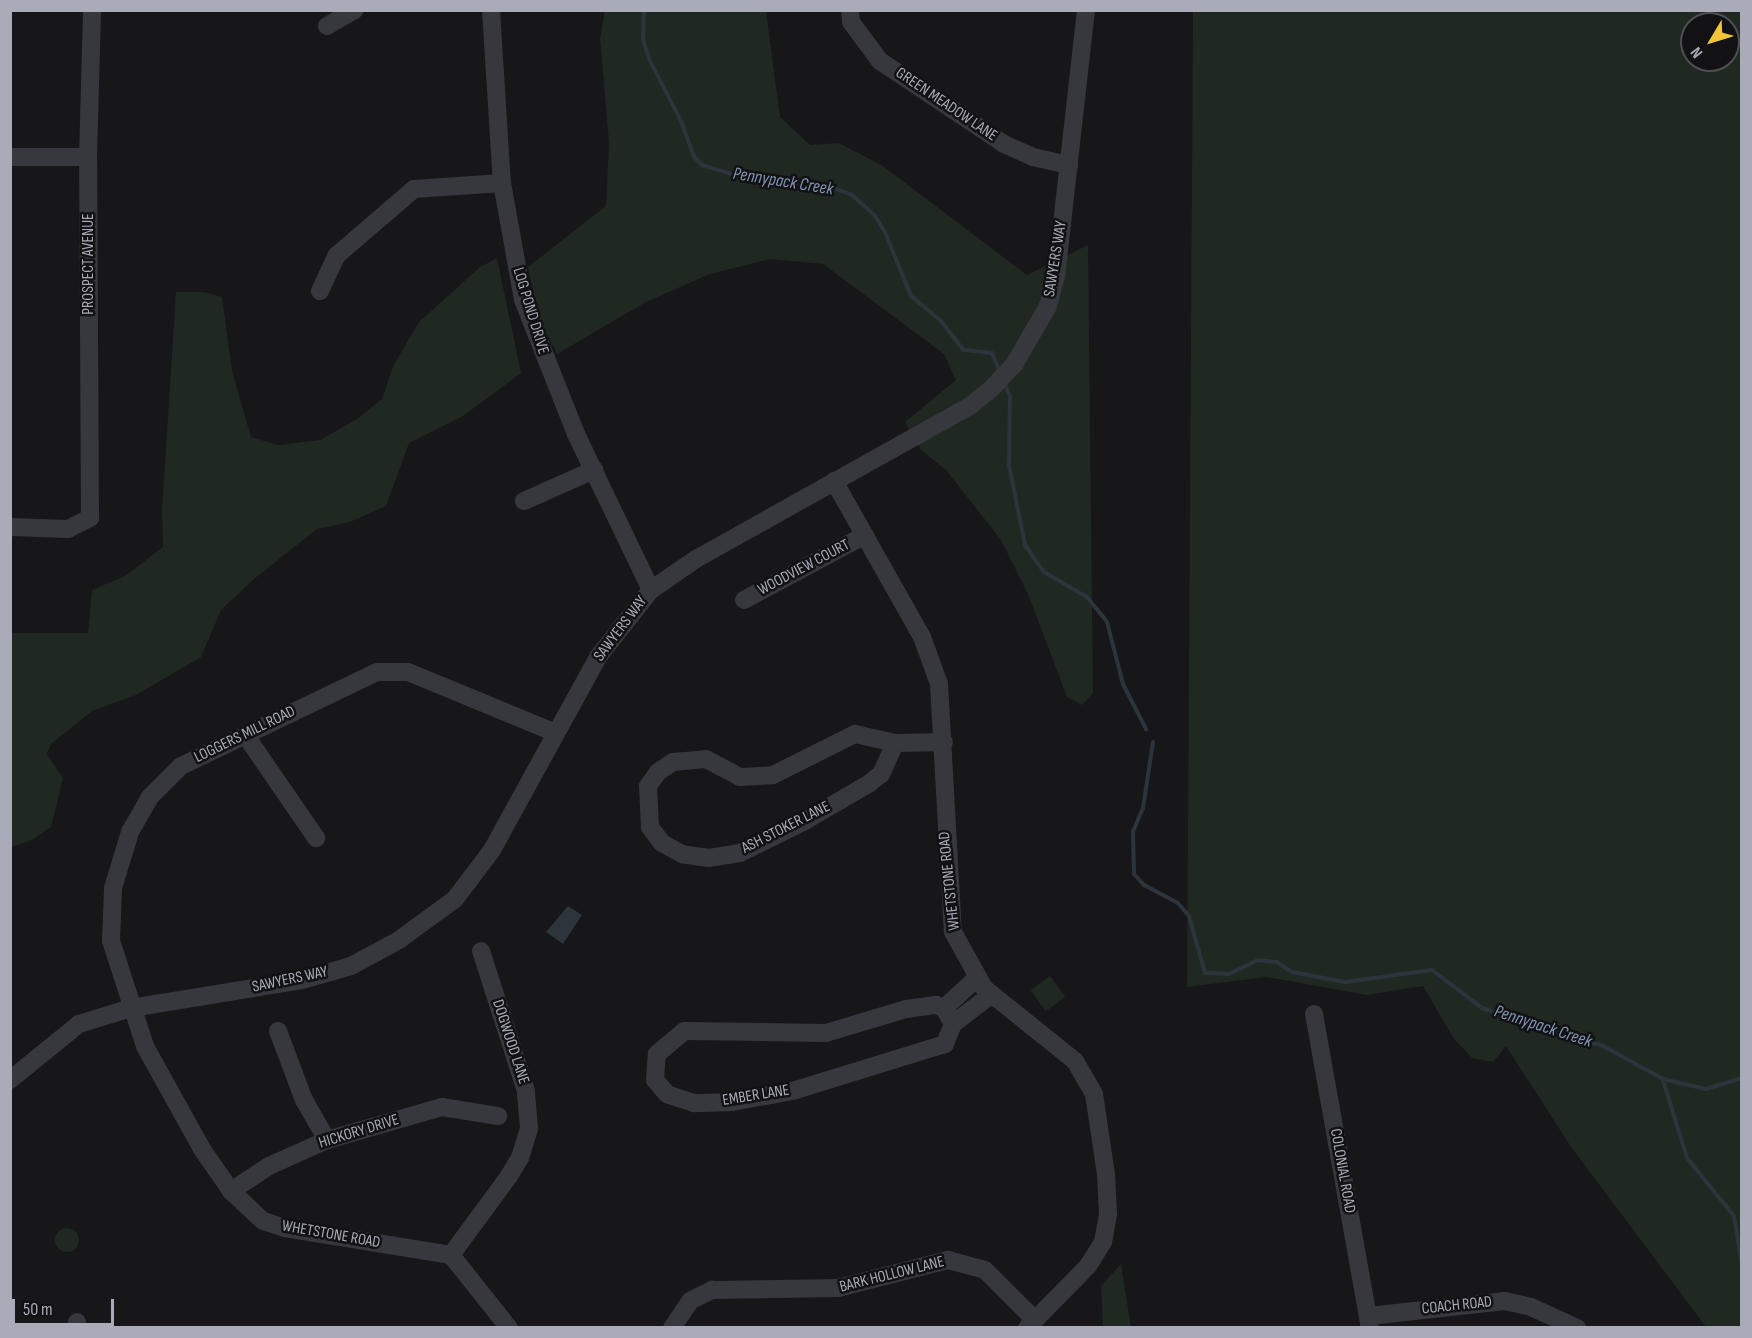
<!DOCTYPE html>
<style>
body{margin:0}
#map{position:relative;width:1752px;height:1338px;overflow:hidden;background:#171618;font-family:"Sofia Sans Condensed",sans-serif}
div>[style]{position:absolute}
.green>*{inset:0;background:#202822;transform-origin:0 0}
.round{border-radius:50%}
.water>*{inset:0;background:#2c343c}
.stream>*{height:4px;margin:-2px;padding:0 2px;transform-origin:2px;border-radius:2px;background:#2c343c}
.minor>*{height:18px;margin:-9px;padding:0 9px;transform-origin:9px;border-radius:9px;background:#37383d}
span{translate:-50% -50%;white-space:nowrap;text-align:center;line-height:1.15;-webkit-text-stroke:5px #121113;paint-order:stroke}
.street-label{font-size:16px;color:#a9acb8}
.water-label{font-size:18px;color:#8096b3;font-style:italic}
.frame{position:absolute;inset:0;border:12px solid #a9acb8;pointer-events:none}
.north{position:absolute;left:1680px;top:12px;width:60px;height:60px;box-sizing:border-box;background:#121113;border:2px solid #4e4f55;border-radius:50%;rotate:232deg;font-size:16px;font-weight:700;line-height:24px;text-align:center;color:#a9acb8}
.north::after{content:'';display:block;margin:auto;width:21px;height:27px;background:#f1c536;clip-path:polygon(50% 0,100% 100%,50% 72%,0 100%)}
.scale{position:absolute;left:12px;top:1299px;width:102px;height:27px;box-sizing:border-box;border:3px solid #a9acb8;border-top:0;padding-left:8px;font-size:18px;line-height:21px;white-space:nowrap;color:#a9acb8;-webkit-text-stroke:4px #121113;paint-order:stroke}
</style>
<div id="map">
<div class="green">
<i style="clip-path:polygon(605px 10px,766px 11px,780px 117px,810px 145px,839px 143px,883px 166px,1027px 275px,1088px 245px,1093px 693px,1082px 705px,1067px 697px,1028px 594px,1001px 540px,946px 470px,921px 450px,905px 422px,956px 380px,944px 354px,823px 264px,770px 259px,710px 274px,646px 302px,557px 354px,538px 316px,528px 267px,606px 206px,609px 143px,600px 38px)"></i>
<i style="clip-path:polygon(evenodd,1193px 11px,1741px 11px,1741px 1327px,1706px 1327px,1571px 1147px,1506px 1046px,1493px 1062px,1472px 1058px,1454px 1039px,1423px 986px,1367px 995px,1267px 977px,1187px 987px,1193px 11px,1692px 24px,1728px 24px,1728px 60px,1692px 60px,1692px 24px)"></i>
<i style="clip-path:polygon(497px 258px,521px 373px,463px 416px,409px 443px,386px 506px,350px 522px,317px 529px,254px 579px,221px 610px,201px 657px,136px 695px,92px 711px,51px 744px,47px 754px,63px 778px,51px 827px,32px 840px,11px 847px,11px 633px,88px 633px,92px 590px,125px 576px,163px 547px,162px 510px,176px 292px,204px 292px,222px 297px,232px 371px,251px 437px,278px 445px,320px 440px,357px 419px,382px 399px,393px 366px,419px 322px,480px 267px)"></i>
<i style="left:1050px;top:976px;width:26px;height:24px;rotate:54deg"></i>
<i class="round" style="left:55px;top:1228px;width:24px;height:24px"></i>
<i style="clip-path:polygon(1121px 1264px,1131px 1327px,1103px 1327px,1101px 1286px)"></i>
</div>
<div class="water">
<i style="clip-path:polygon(568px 906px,582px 915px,563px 944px,546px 932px)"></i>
</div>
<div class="stream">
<i style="left:644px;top:10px;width:29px;rotate:92deg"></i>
<i style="left:643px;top:39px;width:21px;rotate:73deg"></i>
<i style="left:649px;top:59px;width:70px;rotate:62.7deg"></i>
<i style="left:681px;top:121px;width:38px;rotate:70deg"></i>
<i style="left:694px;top:157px;width:11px;rotate:45deg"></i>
<i style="left:702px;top:165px;width:37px;rotate:17deg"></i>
<i style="left:737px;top:176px;width:98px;rotate:7.1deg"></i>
<i style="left:834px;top:188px;width:19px;rotate:21deg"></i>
<i style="left:852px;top:195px;width:31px;rotate:42deg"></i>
<i style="left:875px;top:216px;width:19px;rotate:58deg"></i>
<i style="left:885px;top:232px;width:69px;rotate:67.9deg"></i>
<i style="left:911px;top:296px;width:39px;rotate:40deg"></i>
<i style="left:941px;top:321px;width:37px;rotate:52deg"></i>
<i style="left:964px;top:350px;width:28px;rotate:6deg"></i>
<i style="left:992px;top:353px;width:21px;rotate:67deg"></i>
<i style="left:1004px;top:382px;width:15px;rotate:67deg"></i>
<i style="left:1010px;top:396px;width:69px;rotate:90.8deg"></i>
<i style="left:1009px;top:465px;width:82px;rotate:78.7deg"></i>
<i style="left:1025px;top:545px;width:33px;rotate:55deg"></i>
<i style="left:1044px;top:572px;width:50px;rotate:30.2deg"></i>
<i style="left:1087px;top:597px;width:32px;rotate:51deg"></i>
<i style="left:1107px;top:622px;width:64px;rotate:75.5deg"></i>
<i style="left:1123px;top:684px;width:51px;rotate:62.9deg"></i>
<i style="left:1153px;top:742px;width:67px;rotate:98.6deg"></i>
<i style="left:1143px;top:808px;width:25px;rotate:113deg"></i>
<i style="left:1133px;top:831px;width:43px;rotate:88.7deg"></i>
<i style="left:1134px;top:874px;width:15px;rotate:48deg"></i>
<i style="left:1144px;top:885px;width:38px;rotate:28deg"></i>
<i style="left:1178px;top:903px;width:17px;rotate:50deg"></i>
<i style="left:1189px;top:916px;width:59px;rotate:74.3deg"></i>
<i style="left:1205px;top:973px;width:24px;rotate:2deg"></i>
<i style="left:1229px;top:974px;width:32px;rotate:-26deg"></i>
<i style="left:1258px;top:960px;width:19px;rotate:6deg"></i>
<i style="left:1277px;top:962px;width:18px;rotate:34deg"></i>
<i style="left:1292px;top:972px;width:54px;rotate:10.7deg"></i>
<i style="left:1345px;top:982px;width:88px;rotate:-7.9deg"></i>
<i style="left:1432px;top:970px;width:63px;rotate:37.2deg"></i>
<i style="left:1482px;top:1008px;width:127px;rotate:17.4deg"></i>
<i style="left:1603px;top:1046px;width:68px;rotate:28.8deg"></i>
<i style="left:1663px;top:1079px;width:44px;rotate:13.1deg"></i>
<i style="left:1706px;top:1089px;width:38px;rotate:-17deg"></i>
<i style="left:1663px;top:1080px;width:82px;rotate:72.9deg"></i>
<i style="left:1687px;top:1158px;width:75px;rotate:51deg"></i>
<i style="left:1734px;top:1216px;width:50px;rotate:80.7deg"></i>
</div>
<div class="minor">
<i style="left:491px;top:10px;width:173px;rotate:86.4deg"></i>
<i style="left:502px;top:183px;width:119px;rotate:79.8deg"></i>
<i style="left:523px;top:300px;width:144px;rotate:68.4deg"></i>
<i style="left:576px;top:434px;width:173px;rotate:64.3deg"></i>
<i style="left:850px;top:10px;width:12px;rotate:85deg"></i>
<i style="left:851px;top:22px;width:49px;rotate:53.4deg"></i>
<i style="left:880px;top:61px;width:149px;rotate:33.8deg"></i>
<i style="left:1004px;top:144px;width:32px;rotate:24deg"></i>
<i style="left:1033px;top:157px;width:37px;rotate:13deg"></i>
<i style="left:327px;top:26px;width:32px;rotate:-30deg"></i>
<i style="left:10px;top:157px;width:78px"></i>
<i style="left:320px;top:291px;width:38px;rotate:-65deg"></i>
<i style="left:336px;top:256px;width:103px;rotate:-40.7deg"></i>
<i style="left:414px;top:189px;width:88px;rotate:-3.9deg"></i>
<i style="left:834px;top:481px;width:179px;rotate:60.6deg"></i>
<i style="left:922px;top:637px;width:50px;rotate:70.1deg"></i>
<i style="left:939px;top:684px;width:248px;rotate:86.8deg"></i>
<i style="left:953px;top:932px;width:64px;rotate:61deg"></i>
<i style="left:984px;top:988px;width:117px;rotate:38.7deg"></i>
<i style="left:1075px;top:1061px;width:38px;rotate:60deg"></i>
<i style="left:1094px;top:1094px;width:81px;rotate:81.5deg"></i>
<i style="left:1106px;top:1174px;width:40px;rotate:87.1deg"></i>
<i style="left:1108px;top:1214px;width:28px;rotate:100deg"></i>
<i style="left:1103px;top:1242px;width:28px;rotate:122deg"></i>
<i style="left:1088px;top:1266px;width:87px;rotate:134.5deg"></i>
<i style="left:524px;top:501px;width:77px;rotate:-23.9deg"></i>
<i style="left:10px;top:527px;width:58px;rotate:2deg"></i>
<i style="left:68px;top:529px;width:25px;rotate:-27deg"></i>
<i style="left:90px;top:518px;width:361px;rotate:-90.3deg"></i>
<i style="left:88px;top:157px;width:147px;rotate:-88.4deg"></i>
<i style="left:744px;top:600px;width:137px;rotate:-28.2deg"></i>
<i style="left:246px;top:736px;width:124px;rotate:55.5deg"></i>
<i style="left:895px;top:743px;width:34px;rotate:114deg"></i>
<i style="left:881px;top:774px;width:14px;rotate:141deg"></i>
<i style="left:870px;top:783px;width:75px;rotate:149.7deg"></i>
<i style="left:805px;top:821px;width:72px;rotate:153.8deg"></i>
<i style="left:740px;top:853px;width:31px;rotate:171deg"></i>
<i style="left:709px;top:858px;width:27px;rotate:-172deg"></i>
<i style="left:682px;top:854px;width:23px;rotate:-151deg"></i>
<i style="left:662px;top:843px;width:20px;rotate:-127deg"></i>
<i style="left:650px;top:827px;width:41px;rotate:-92.8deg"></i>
<i style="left:648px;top:786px;width:17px;rotate:-54deg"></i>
<i style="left:658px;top:772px;width:18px;rotate:-34deg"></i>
<i style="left:673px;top:762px;width:33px;rotate:-5deg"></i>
<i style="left:706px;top:759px;width:38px;rotate:28deg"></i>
<i style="left:740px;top:777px;width:33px;rotate:-3deg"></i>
<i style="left:773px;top:775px;width:92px;rotate:-26.6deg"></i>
<i style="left:855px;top:734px;width:41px;rotate:12.7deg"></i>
<i style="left:895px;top:743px;width:49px;rotate:-1.2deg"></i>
<i style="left:936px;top:1005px;width:9px;rotate:21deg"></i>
<i style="left:944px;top:1008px;width:18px;rotate:61deg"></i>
<i style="left:953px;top:1024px;width:22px;rotate:112deg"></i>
<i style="left:945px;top:1044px;width:160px;rotate:162.9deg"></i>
<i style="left:792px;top:1091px;width:61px;rotate:169.6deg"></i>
<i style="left:732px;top:1102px;width:38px;rotate:178deg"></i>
<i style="left:694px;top:1103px;width:28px;rotate:-162deg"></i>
<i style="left:667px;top:1094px;width:18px;rotate:-131deg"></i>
<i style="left:655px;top:1080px;width:26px;rotate:-86deg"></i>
<i style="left:657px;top:1054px;width:35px;rotate:-40deg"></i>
<i style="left:684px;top:1031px;width:142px;rotate:0.8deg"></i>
<i style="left:826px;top:1033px;width:84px;rotate:-16.7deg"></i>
<i style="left:906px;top:1009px;width:30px;rotate:-8deg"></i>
<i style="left:944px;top:1008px;width:46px;rotate:-42.4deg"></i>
<i style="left:1314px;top:1014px;width:319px;rotate:79.9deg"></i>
<i style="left:953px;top:1024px;width:49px;rotate:-37.6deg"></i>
<i style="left:278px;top:1031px;width:74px;rotate:69.4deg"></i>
<i style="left:304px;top:1100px;width:46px;rotate:60.1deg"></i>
<i style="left:10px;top:1080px;width:89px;rotate:-39.1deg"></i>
<i style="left:79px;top:1024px;width:54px;rotate:-17.1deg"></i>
<i style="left:131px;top:1008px;width:173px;rotate:-9.3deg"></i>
<i style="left:302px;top:980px;width:51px;rotate:-15.9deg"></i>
<i style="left:351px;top:966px;width:55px;rotate:-28.4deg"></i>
<i style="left:399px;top:940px;width:69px;rotate:-36.2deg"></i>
<i style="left:455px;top:899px;width:61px;rotate:-52.9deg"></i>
<i style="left:492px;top:850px;width:220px;rotate:-61.2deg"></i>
<i style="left:598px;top:657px;width:85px;rotate:-51.7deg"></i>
<i style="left:651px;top:590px;width:55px;rotate:-34.6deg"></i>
<i style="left:696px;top:559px;width:314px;rotate:-29.2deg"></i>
<i style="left:970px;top:406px;width:28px;rotate:-39deg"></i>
<i style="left:992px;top:388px;width:34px;rotate:-47deg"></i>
<i style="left:1015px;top:363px;width:66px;rotate:-59.9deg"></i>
<i style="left:1048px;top:306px;width:30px;rotate:-75deg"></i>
<i style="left:1056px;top:277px;width:269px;rotate:-83.6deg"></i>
<i style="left:231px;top:1191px;width:45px;rotate:-33.3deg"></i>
<i style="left:269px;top:1166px;width:64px;rotate:-24.1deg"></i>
<i style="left:327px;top:1140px;width:120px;rotate:-16deg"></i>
<i style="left:442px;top:1107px;width:57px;rotate:9.1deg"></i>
<i style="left:451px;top:1255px;width:98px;rotate:-53.7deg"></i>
<i style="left:509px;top:1176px;width:21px;rotate:-59deg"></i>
<i style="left:520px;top:1158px;width:31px;rotate:-73deg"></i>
<i style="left:529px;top:1128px;width:37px;rotate:-95deg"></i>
<i style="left:526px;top:1091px;width:147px;rotate:-107.8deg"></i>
<i style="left:1369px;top:1316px;width:137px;rotate:-6.3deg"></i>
<i style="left:1505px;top:1301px;width:27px;rotate:13deg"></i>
<i style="left:1531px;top:1307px;width:51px;rotate:24.5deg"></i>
<i style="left:77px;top:1328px;width:6px;rotate:-90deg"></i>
<i style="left:509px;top:1328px;width:93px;rotate:-128.5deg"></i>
<i style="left:451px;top:1255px;width:168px;rotate:-170.8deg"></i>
<i style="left:285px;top:1228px;width:23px;rotate:-162deg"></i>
<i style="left:263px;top:1221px;width:44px;rotate:-136.8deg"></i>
<i style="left:231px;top:1191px;width:51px;rotate:-124.6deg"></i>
<i style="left:202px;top:1149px;width:118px;rotate:-119deg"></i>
<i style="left:145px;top:1046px;width:110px;rotate:-107.9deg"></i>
<i style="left:111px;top:941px;width:53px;rotate:-87.8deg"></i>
<i style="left:113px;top:888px;width:59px;rotate:-73.1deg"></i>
<i style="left:130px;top:832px;width:40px;rotate:-60.3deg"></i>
<i style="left:150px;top:797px;width:44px;rotate:-45deg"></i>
<i style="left:181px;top:766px;width:217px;rotate:-25.6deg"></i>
<i style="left:377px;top:672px;width:31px"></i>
<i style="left:408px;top:672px;width:160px;rotate:22.4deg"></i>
<i style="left:672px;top:1328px;width:32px;rotate:-56deg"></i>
<i style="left:690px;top:1301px;width:25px;rotate:-27deg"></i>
<i style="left:712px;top:1290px;width:126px;rotate:-0.9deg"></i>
<i style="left:838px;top:1288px;width:114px;rotate:-14.3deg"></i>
<i style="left:948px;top:1260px;width:38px;rotate:15deg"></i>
<i style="left:985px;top:1270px;width:71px;rotate:45deg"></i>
</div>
<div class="street-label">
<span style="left:946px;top:105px;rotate:34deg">GREEN MEADOW LANE</span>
<span style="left:1056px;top:259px;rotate:-81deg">SAWYERS WAY</span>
<span style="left:89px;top:264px;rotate:-90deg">PROSPECT AVENUE</span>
<span style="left:530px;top:311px;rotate:73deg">LOG POND DRIVE</span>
<span style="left:804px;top:568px;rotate:-28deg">WOODVIEW COURT</span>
<span style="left:621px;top:629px;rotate:-53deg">SAWYERS WAY</span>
<span style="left:245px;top:735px;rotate:-26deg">LOGGERS MILL ROAD</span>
<span style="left:786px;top:828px;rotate:-27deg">ASH STOKER LANE</span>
<span style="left:950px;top:881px;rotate:-96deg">WHETSTONE ROAD</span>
<span style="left:290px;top:980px;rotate:-12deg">SAWYERS WAY</span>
<span style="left:510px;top:1042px;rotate:72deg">DOGWOOD LANE</span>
<span style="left:756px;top:1096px;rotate:-9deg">EMBER LANE</span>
<span style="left:359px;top:1132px;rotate:-17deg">HICKORY DRIVE</span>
<span style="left:1342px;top:1171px;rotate:80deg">COLONIAL ROAD</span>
<span style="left:331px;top:1235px;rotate:10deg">WHETSTONE ROAD</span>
<span style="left:892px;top:1275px;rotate:-14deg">BARK HOLLOW LANE</span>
<span style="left:1457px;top:1306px;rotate:-6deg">COACH ROAD</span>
</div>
<div class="water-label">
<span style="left:783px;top:182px;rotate:9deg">Pennypack Creek</span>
<span style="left:1543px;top:1027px;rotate:18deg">Pennypack Creek</span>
</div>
<div class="frame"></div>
<div class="north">N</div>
<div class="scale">50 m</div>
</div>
